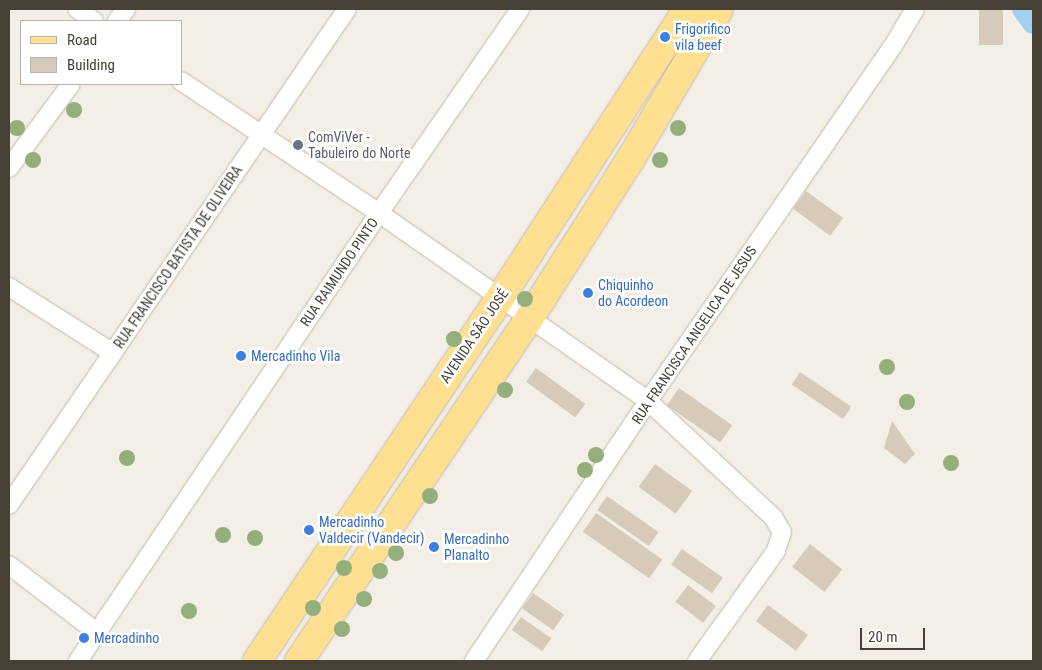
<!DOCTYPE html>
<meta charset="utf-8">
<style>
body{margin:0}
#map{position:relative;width:1042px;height:670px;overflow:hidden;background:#f4efe6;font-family:"Roboto Condensed",sans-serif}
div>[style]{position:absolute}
.canal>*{height:22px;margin:-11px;padding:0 11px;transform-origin:11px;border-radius:11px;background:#a0d1f3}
.building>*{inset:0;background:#d6cbbb;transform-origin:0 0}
.roads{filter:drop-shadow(0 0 1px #c2baab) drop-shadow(0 0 1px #c2baab)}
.minor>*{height:18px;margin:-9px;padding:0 9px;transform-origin:9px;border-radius:9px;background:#fff}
.primary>*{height:28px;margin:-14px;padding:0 14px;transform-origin:14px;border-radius:14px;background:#ffe093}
.trees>*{width:16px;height:16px;margin:-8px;border-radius:50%;background:#94af7c}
.dots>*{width:14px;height:14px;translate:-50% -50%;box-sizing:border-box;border:2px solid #fff;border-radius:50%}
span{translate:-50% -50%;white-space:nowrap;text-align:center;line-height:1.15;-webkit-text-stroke:5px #fff;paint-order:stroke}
.shop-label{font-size:14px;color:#366cbe}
.left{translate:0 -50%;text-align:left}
.worship-label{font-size:14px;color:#5b616d}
.street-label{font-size:14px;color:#464035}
.frame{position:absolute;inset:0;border:10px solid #464035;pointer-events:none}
.legend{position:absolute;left:20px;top:20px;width:162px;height:65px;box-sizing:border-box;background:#fff;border:1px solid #b5b3ae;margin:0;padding:6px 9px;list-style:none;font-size:15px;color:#464035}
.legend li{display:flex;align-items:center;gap:10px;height:25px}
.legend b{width:25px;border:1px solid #b5b3ae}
.scale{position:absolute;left:860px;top:628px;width:65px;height:22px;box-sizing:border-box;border:2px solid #464035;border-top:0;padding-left:6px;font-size:15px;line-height:18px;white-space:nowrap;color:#464035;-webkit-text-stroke:4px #fff;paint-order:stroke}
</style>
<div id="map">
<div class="canal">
<i style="left:1023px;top:9px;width:17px;rotate:54deg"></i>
</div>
<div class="building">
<i style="left:979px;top:9px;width:24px;height:36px"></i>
<i style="left:806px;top:191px;width:46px;height:22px;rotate:36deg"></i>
<i style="left:536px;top:368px;width:61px;height:17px;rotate:36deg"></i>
<i style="left:800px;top:372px;width:62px;height:15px;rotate:34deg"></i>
<i style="left:679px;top:388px;width:65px;height:21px;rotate:35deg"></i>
<i style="clip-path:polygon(892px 421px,915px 454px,905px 464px,884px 448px)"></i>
<i style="left:655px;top:464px;width:46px;height:28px;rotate:36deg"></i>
<i style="left:607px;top:496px;width:63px;height:17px;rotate:35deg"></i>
<i style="left:596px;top:513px;width:81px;height:23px;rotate:35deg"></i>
<i style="left:810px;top:544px;width:41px;height:29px;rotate:38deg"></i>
<i style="left:682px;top:549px;width:50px;height:19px;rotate:35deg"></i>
<i style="left:688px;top:585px;width:35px;height:21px;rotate:37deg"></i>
<i style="left:533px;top:593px;width:38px;height:19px;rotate:35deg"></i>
<i style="left:768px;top:605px;width:50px;height:20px;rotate:37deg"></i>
<i style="left:521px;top:617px;width:37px;height:16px;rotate:35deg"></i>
</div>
<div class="roads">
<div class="minor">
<i style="left:77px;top:9px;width:21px;rotate:35deg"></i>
<i style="left:117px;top:21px;width:15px;rotate:-53deg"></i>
<i style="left:181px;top:81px;width:238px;rotate:33.7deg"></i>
<i style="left:379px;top:213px;width:328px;rotate:34.9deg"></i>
<i style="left:648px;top:401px;width:171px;rotate:42.9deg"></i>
<i style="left:773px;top:517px;width:17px;rotate:59deg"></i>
<i style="left:782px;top:532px;width:20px;rotate:108deg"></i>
<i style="left:776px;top:551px;width:135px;rotate:125.7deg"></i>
<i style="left:9px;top:168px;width:104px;rotate:-53.6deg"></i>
<i style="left:9px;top:287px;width:123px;rotate:32.4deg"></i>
<i style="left:9px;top:505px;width:600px;rotate:-55.73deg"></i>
<i style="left:9px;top:565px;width:112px;rotate:37.4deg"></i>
<i style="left:78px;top:661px;width:540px;rotate:-56.1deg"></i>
<i style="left:379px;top:213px;width:248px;rotate:-55.3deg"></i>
<i style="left:474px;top:661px;width:313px;rotate:-56.2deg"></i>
<i style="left:648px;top:401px;width:431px;rotate:-55.4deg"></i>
<i style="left:893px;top:46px;width:43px;rotate:-59.3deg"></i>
</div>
<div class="primary">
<i style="left:257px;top:661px;width:437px;rotate:-56.2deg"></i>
<i style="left:500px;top:298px;width:345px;rotate:-57deg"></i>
<i style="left:299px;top:661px;width:412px;rotate:-56.1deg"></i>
<i style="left:529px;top:319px;width:188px;rotate:-57.6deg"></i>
<i style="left:630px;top:160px;width:175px;rotate:-59.5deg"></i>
</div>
</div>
<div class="trees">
<i style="left:74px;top:110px"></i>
<i style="left:17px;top:128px"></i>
<i style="left:678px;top:128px"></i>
<i style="left:33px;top:160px"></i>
<i style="left:660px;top:160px"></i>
<i style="left:525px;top:299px"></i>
<i style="left:454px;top:339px"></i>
<i style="left:887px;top:367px"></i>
<i style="left:505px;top:390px"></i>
<i style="left:907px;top:402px"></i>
<i style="left:596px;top:455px"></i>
<i style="left:127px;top:458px"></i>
<i style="left:951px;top:463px"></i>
<i style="left:585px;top:470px"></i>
<i style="left:430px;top:496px"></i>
<i style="left:223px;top:535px"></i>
<i style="left:255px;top:538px"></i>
<i style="left:396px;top:553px"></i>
<i style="left:344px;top:568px"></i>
<i style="left:380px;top:571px"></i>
<i style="left:364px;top:599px"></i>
<i style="left:313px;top:608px"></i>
<i style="left:189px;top:611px"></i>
<i style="left:342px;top:629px"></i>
</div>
<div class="dots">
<i style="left:665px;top:37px;background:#3f7fe0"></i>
<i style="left:298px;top:145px;background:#6b7280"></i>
<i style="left:588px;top:293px;background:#3f7fe0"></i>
<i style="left:241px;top:356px;background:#3f7fe0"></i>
<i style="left:309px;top:530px;background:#3f7fe0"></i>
<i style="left:434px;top:547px;background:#3f7fe0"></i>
<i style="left:84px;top:638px;background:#3f7fe0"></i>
</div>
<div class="shop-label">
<span class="left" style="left:675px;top:37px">Frigorifico<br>vila beef</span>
<span class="left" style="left:598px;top:293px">Chiquinho<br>do Acordeon</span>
<span class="left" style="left:251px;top:356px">Mercadinho Vila</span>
<span class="left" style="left:319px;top:530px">Mercadinho<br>Valdecir (Vandecir)</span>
<span class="left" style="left:444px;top:547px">Mercadinho<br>Planalto</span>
<span class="left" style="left:94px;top:638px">Mercadinho</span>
</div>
<div class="worship-label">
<span class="left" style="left:308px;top:145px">ComViVer -<br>Tabuleiro do Norte</span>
</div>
<div class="street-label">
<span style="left:178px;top:257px;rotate:-56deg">RUA FRANCISCO BATISTA DE OLIVEIRA</span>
<span style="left:339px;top:272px;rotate:-56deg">RUA RAIMUNDO PINTO</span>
<span style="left:694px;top:335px;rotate:-56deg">RUA FRANCISCA ANGELICA DE JESUS</span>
<span style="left:474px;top:336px;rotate:-56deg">AVENIDA SÃO JOSÉ</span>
</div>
<div class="frame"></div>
<ul class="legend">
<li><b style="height:6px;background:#ffe093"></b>Road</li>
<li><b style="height:14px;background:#d6cbbb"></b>Building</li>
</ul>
<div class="scale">20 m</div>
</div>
